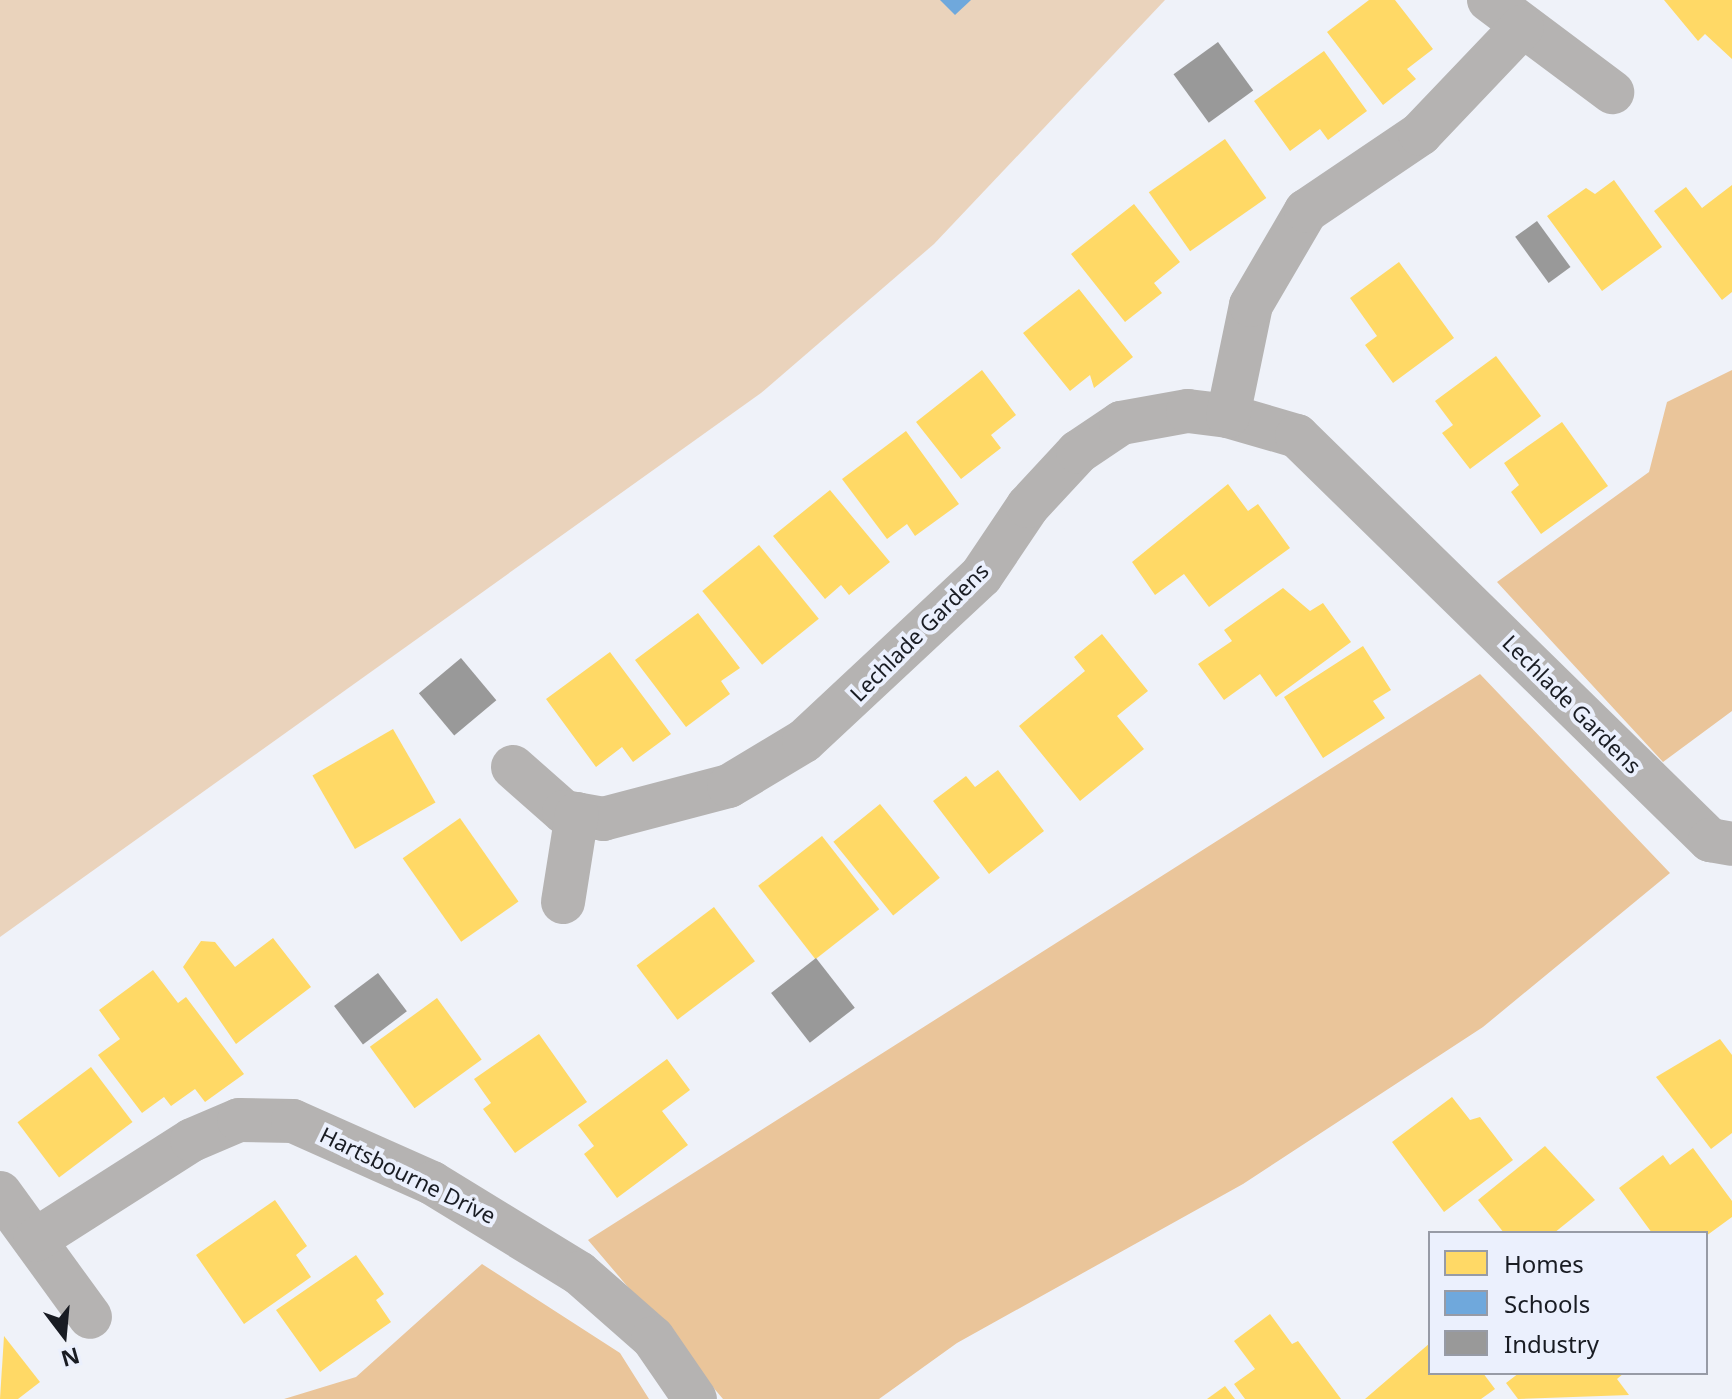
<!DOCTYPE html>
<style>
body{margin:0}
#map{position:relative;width:1732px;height:1399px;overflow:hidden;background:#eff2f9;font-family:"Noto Sans",sans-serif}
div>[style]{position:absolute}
.green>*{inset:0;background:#ead3bc}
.forest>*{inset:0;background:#eac59a}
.homes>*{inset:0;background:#ffd966;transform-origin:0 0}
.schools>*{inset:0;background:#6fa8dc}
.industry>*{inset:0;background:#999;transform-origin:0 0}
.minor>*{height:44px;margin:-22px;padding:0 22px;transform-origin:22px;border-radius:22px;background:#b5b3b2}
span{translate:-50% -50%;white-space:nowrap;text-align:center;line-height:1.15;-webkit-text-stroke:8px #ebf0fd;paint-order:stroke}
.street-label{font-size:22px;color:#191c23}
.legend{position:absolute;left:1428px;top:1231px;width:280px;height:144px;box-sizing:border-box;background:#ebf0fd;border:2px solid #979ba6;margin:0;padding:10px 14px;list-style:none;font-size:24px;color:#191c23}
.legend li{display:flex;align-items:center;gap:16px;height:40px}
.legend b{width:40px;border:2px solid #979ba6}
.north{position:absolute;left:24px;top:1295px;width:80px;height:80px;-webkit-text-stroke:6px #ebf0fd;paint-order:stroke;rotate:164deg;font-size:22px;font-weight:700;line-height:32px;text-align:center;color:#191c23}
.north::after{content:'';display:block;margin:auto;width:28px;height:36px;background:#191c23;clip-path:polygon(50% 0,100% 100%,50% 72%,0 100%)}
</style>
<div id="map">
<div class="green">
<i style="clip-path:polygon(0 0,1165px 0,934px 244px,761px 393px,0 937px)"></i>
</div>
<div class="forest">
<i style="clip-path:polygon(1732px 370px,1732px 711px,1663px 762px,1497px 582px,1649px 472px,1667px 402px)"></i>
<i style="clip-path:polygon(1480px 674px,1670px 873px,1483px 1027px,1243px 1184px,957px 1343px,879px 1399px,723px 1399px,588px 1240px)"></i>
<i style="clip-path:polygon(482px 1264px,620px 1353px,649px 1399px,284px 1399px,356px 1377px)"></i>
</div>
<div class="homes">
<i style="clip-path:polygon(1369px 0,1395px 0,1433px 49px,1407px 69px,1416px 79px,1383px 105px,1327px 32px)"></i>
<i style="clip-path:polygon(1664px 0,1732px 0,1732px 59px,1705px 34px,1698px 41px)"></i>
<i style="clip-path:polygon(1324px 51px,1367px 111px,1328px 140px,1320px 129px,1290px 151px,1254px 101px)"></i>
<i style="left:1225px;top:139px;width:72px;height:93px;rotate:55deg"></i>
<i style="clip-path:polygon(1614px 180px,1662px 247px,1602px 291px,1547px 216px,1586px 188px,1595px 194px)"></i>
<i style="clip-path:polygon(1732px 185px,1732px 292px,1722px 300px,1654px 211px,1686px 187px,1702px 208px)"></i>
<i style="clip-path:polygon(1134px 204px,1180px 262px,1154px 283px,1162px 293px,1125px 322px,1071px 254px)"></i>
<i style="clip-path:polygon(1399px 262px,1454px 338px,1393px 383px,1365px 345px,1377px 336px,1350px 298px)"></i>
<i style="clip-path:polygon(1079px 289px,1133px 357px,1094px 388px,1090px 375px,1070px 391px,1023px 333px)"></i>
<i style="clip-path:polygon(1496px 356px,1541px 416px,1470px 469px,1442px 433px,1453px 425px,1435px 401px)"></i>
<i style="clip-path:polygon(982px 370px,1016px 415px,991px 435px,1001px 448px,961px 479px,916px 422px)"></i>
<i style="clip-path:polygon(1562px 422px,1608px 486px,1541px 534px,1511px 492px,1519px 485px,1504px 463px)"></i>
<i style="clip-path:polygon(906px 431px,959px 504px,915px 536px,907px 524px,887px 539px,842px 479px)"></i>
<i style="clip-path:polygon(1228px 484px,1248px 511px,1258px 504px,1290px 548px,1209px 607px,1184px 574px,1155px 595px,1132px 562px)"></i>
<i style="clip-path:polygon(830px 490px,890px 562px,849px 595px,841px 585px,825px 599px,773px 536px)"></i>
<i style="left:759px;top:545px;width:95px;height:73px;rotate:51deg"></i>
<i style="clip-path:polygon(1283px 588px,1310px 611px,1323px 603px,1351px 642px,1276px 697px,1260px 674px,1224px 700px,1198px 664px,1232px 641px,1224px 630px)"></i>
<i style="clip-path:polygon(698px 613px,740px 668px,721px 681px,730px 694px,686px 727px,635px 660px)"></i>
<i style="clip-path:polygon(1102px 634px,1148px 691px,1117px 716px,1144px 749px,1080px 801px,1019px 726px,1085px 671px,1074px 657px)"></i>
<i style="clip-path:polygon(1363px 646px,1391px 690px,1373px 701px,1385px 718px,1323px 758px,1284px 697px)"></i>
<i style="clip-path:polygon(610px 652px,671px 734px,633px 762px,622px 747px,596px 767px,546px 699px)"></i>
<i style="left:393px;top:729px;width:85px;height:93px;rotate:60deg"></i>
<i style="clip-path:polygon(998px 770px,1044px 831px,989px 874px,933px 801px,966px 776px,975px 787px)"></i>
<i style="left:880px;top:804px;width:95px;height:60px;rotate:51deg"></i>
<i style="left:460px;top:818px;width:102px;height:70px;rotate:55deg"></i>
<i style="left:822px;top:836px;width:93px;height:81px;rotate:52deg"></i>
<i style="left:714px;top:907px;width:68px;height:97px;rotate:53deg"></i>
<i style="clip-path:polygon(273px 938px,311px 987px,236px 1044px,183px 967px,201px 941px,215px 942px,235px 967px)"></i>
<i style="clip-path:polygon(153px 970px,178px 1003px,186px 997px,244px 1074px,205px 1102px,195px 1089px,171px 1106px,164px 1097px,142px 1113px,98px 1055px,120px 1039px,99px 1010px)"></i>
<i style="left:437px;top:998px;width:76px;height:83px;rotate:54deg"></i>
<i style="clip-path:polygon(539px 1034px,587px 1102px,515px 1153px,483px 1109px,491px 1103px,474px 1079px)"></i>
<i style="clip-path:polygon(1720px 1039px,1732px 1055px,1732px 1133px,1711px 1149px,1656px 1077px)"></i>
<i style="clip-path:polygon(667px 1059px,690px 1090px,662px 1111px,688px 1145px,617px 1198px,584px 1154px,594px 1146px,578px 1125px)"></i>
<i style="left:91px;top:1067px;width:69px;height:92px;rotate:53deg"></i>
<i style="clip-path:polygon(1452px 1097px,1470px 1120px,1480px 1117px,1513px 1160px,1444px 1212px,1392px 1142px)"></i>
<i style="clip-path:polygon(1545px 1146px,1595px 1200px,1554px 1233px,1504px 1233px,1478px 1200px)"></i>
<i style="clip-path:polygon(1693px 1148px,1732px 1201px,1732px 1217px,1706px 1236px,1652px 1233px,1619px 1188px,1663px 1155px,1670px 1165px)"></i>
<i style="clip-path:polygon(275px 1200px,307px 1246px,296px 1255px,311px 1277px,244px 1324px,196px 1255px)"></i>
<i style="clip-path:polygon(356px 1255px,384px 1294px,376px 1300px,391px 1322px,320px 1372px,276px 1310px)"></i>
<i style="clip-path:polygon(1270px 1314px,1292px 1344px,1298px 1341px,1341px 1399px,1245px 1399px,1234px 1384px,1255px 1369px,1234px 1341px)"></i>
<i style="clip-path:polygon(4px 1336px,40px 1382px,18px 1399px,0 1399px)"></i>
<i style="clip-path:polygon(1430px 1343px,1430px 1373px,1483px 1373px,1495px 1389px,1481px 1399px,1365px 1399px)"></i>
<i style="clip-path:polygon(1519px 1373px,1624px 1373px,1617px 1379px,1629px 1395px,1518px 1399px,1506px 1383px)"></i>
<i style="clip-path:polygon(1225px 1386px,1235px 1399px,1207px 1399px)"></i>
</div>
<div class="schools">
<i style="clip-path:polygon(940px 0,971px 0,955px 15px)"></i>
</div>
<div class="industry">
<i style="left:1218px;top:42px;width:60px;height:55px;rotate:54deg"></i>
<i style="left:1537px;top:221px;width:57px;height:27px;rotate:54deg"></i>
<i style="left:461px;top:658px;width:55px;height:55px;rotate:50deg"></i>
<i style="left:816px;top:958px;width:63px;height:57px;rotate:52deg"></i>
<i style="left:378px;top:973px;width:48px;height:55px;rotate:53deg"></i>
</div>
<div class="minor">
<i style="left:1489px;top:0;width:154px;rotate:36.8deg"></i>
<i style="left:1228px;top:416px;width:72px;rotate:16.2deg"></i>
<i style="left:1297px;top:436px;width:578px;rotate:44.37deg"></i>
<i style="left:1710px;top:840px;width:22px;rotate:10deg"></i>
<i style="left:513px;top:767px;width:68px;rotate:41.4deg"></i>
<i style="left:564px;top:812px;width:40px;rotate:10deg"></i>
<i style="left:603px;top:819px;width:130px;rotate:-14.7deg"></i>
<i style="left:729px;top:786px;width:87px;rotate:-31deg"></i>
<i style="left:804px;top:741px;width:242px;rotate:-43deg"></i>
<i style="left:981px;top:576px;width:84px;rotate:-56.1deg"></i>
<i style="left:1028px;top:506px;width:74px;rotate:-47.2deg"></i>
<i style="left:1078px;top:452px;width:52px;rotate:-34deg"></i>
<i style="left:1121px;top:423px;width:68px;rotate:-10.2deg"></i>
<i style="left:1188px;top:411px;width:40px;rotate:7.1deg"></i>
<i style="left:1228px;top:416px;width:113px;rotate:-78.3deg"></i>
<i style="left:1251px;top:305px;width:109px;rotate:-59.7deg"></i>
<i style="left:1306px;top:211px;width:138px;rotate:-34deg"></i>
<i style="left:1420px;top:134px;width:148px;rotate:-46.4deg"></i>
<i style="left:563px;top:902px;width:89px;rotate:-81deg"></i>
<i style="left:0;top:1193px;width:153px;rotate:54deg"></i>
<i style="left:35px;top:1240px;width:186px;rotate:-32.5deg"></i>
<i style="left:192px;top:1140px;width:51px;rotate:-23.1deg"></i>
<i style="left:239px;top:1120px;width:54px;rotate:1.1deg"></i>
<i style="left:293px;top:1121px;width:152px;rotate:24deg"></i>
<i style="left:432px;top:1183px;width:172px;rotate:31.5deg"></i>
<i style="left:579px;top:1273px;width:98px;rotate:41.3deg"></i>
<i style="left:653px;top:1338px;width:74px;rotate:55.5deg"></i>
</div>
<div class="street-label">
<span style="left:919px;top:632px;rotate:-45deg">Lechlade Gardens</span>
<span style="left:1572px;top:704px;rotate:45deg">Lechlade Gardens</span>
<span style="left:408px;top:1175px;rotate:26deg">Hartsbourne Drive</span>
</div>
<ul class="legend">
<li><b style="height:22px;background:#ffd966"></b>Homes</li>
<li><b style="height:22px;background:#6fa8dc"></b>Schools</li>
<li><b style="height:22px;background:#999"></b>Industry</li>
</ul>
<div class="north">N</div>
</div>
